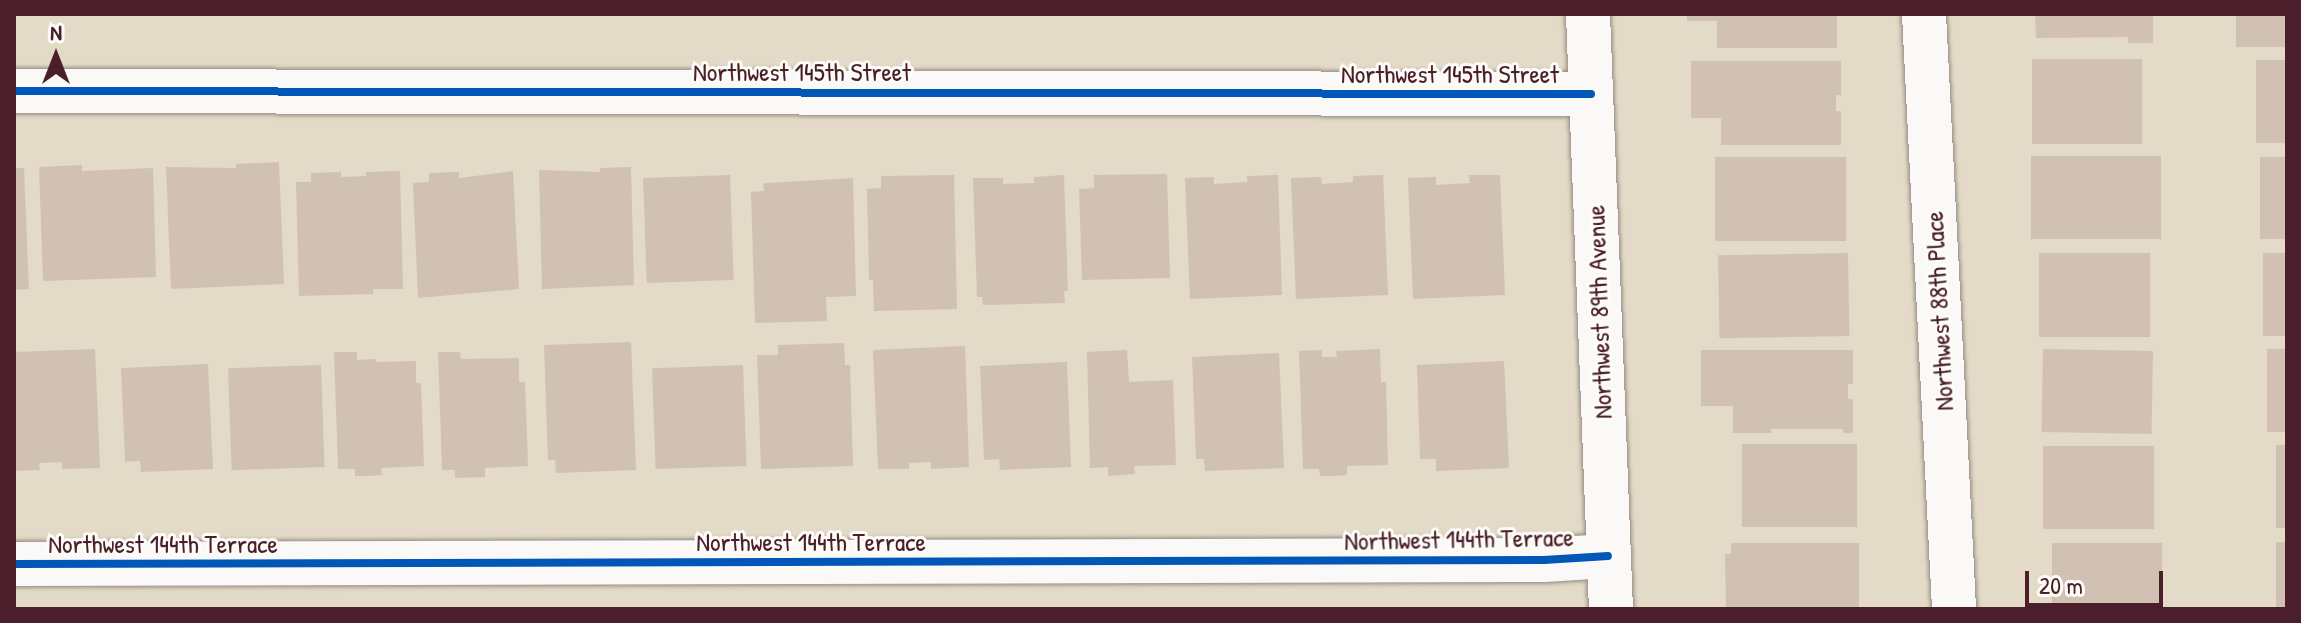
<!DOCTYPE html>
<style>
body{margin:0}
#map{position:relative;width:2301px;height:623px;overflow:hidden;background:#e3dac7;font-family:"Patrick Hand",sans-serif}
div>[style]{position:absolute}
.building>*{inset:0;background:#d1c1b3;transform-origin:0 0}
.roads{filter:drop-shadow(0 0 2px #958a82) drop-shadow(0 0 2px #958a82)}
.minor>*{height:44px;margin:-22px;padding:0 22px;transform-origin:22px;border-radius:22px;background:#fbf9f7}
.cycleway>*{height:8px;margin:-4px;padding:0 4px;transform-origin:4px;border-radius:4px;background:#0057b8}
span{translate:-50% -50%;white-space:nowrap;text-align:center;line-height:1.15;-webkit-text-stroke:6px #fdfcf7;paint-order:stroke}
.street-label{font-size:26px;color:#4a1f2b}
.frame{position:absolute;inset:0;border:16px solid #4a1f2b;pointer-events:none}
.north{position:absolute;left:16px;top:16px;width:80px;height:80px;-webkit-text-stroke:6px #fdfcf7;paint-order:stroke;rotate:0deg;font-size:22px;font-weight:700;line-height:32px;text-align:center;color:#4a1f2b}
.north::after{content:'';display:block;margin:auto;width:28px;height:36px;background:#4a1f2b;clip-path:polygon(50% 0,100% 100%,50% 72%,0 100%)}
.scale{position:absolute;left:2025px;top:571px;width:138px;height:36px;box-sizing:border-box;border:4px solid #4a1f2b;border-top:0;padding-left:10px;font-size:24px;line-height:28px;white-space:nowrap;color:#4a1f2b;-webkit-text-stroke:6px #fdfcf7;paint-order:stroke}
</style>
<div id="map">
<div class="building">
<i style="clip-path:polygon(1687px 14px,1837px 14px,1837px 48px,1717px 48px,1717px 21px,1687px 21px)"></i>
<i style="clip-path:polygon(2035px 14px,2153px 14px,2153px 43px,2128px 43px,2128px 37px,2036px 38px)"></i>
<i style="left:2236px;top:14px;width:51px;height:33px"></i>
<i style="left:2032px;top:59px;width:110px;height:85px"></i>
<i style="left:2256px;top:60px;width:31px;height:83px"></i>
<i style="clip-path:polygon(1691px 61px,1841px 61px,1841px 95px,1836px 95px,1836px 111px,1841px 111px,1841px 145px,1721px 145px,1721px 118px,1691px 118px)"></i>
<i style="left:2161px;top:156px;width:83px;height:130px;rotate:90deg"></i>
<i style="left:1846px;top:157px;width:84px;height:131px;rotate:90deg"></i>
<i style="left:2260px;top:157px;width:27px;height:82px"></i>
<i style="clip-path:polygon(279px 162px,284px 284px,171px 289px,166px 167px,236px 168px,236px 164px)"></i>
<i style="clip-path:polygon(82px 165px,82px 171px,153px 168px,156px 277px,43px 281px,39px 167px)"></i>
<i style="clip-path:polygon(631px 167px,634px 285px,542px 289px,539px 170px,600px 172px,600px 168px)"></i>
<i style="clip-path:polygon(14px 168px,24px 168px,29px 289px,14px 290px)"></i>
<i style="clip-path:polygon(400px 171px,403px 289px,373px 289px,373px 294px,299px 296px,296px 182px,311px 182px,311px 173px,341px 172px,341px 177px,366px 176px,366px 172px)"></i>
<i style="clip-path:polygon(513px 171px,519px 289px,418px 298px,413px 183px,429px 182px,429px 173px,459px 172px,459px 178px)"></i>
<i style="clip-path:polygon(1167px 174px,1170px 278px,1082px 280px,1079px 189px,1094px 188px,1094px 175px)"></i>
<i style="left:730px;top:175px;width:105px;height:87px;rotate:88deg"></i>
<i style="clip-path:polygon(954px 175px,957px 309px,874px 311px,873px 280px,869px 280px,867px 189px,881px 188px,881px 176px)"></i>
<i style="clip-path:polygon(1064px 175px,1068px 291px,1064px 291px,1065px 303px,983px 305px,982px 297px,977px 297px,973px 178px,1003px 178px,1003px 184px,1034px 183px,1034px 177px)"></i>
<i style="clip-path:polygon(1278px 175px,1282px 295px,1190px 299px,1185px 178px,1214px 177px,1214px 184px,1247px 182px,1247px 176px)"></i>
<i style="clip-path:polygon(1383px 175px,1388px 295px,1296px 299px,1291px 178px,1321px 177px,1322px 184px,1353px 182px,1353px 176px)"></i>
<i style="clip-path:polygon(1469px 175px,1500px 175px,1505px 295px,1413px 299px,1408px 178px,1436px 177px,1436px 185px,1470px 183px)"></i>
<i style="clip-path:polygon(853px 178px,856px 296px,826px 297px,827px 321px,755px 323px,751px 192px,764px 191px,763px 184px,767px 183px)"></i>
<i style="left:1848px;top:253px;width:83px;height:130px;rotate:89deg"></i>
<i style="left:2039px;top:253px;width:111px;height:84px"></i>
<i style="left:2263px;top:253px;width:24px;height:83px"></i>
<i style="clip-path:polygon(631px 342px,636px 470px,556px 473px,555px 460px,548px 460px,544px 345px)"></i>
<i style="clip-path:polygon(844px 343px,845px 365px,850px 365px,853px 466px,761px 469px,757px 355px,778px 355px,778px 345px)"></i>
<i style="clip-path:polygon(965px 346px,969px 467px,931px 469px,931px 462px,909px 463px,909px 469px,878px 469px,873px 350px)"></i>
<i style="clip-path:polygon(95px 349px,100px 468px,62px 469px,62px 462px,39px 463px,40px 470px,14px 471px,14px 352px)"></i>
<i style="clip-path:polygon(1380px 349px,1381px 382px,1386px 382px,1388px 465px,1347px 466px,1347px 475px,1334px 476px,1320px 476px,1319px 469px,1303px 469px,1299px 351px,1322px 350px,1322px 357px,1337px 357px,1336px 351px)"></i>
<i style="left:2043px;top:349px;width:110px;height:83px;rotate:1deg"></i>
<i style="left:2267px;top:349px;width:20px;height:83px"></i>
<i style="clip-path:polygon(1127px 350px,1129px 382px,1173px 380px,1176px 465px,1134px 466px,1135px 474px,1108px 476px,1108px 467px,1090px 468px,1087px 352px)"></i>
<i style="clip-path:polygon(1701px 350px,1853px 350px,1853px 384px,1848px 384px,1848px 399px,1853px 399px,1853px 433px,1843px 433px,1843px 429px,1771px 429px,1771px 433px,1733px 433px,1733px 406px,1701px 406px)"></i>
<i style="clip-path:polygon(334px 352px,357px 352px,357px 360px,376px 359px,376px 362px,416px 361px,416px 383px,421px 383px,424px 466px,381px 468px,382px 475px,368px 476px,355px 476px,355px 469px,338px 469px)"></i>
<i style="clip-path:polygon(438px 352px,460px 352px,461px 359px,519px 358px,519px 382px,525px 382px,528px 466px,485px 468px,485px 477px,455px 478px,455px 470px,442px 470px)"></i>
<i style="clip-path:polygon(1279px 353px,1284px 468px,1205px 471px,1204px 459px,1196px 459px,1192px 357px)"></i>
<i style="clip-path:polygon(1504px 361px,1509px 468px,1436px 471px,1436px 459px,1420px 459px,1417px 365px)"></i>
<i style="clip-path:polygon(1067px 362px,1071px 467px,1000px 470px,999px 459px,984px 460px,980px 366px)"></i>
<i style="clip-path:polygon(208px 364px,213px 469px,141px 472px,140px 461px,125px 462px,121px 368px)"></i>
<i style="left:321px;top:365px;width:102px;height:93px;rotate:88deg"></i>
<i style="left:743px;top:365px;width:101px;height:91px;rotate:88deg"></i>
<i style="left:1742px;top:444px;width:115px;height:83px"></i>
<i style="left:2276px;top:445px;width:11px;height:83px"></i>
<i style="left:2043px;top:446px;width:111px;height:83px"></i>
<i style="left:2276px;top:542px;width:11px;height:67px"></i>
<i style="clip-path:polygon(1731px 543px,1859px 543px,1859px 609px,1726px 609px,1725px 554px,1731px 554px)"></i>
<i style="left:2052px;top:543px;width:110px;height:66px"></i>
</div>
<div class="roads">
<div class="minor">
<i style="left:1588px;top:14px;width:595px;rotate:87.79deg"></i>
<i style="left:1924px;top:14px;width:596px;rotate:87.11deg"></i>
<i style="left:14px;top:91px;width:1577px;rotate:0.11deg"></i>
<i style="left:14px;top:564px;width:1530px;rotate:-0.15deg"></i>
<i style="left:1544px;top:560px;width:64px;rotate:-3.6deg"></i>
</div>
</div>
<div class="cycleway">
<i style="left:14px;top:91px;width:1577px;rotate:0.11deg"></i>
<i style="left:14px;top:564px;width:1530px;rotate:-0.15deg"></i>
<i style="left:1544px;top:560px;width:64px;rotate:-3.6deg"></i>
</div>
<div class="street-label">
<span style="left:802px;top:72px">Northwest 145th Street</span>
<span style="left:1450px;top:74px">Northwest 145th Street</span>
<span style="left:1939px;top:311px;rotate:-93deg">Northwest 88th Place</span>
<span style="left:1599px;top:312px;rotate:-92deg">Northwest 89th Avenue</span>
<span style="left:1459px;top:539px;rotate:-1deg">Northwest 144th Terrace</span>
<span style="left:811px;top:542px">Northwest 144th Terrace</span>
<span style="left:163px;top:544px">Northwest 144th Terrace</span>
</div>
<div class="frame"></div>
<div class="north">N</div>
<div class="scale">20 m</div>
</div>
